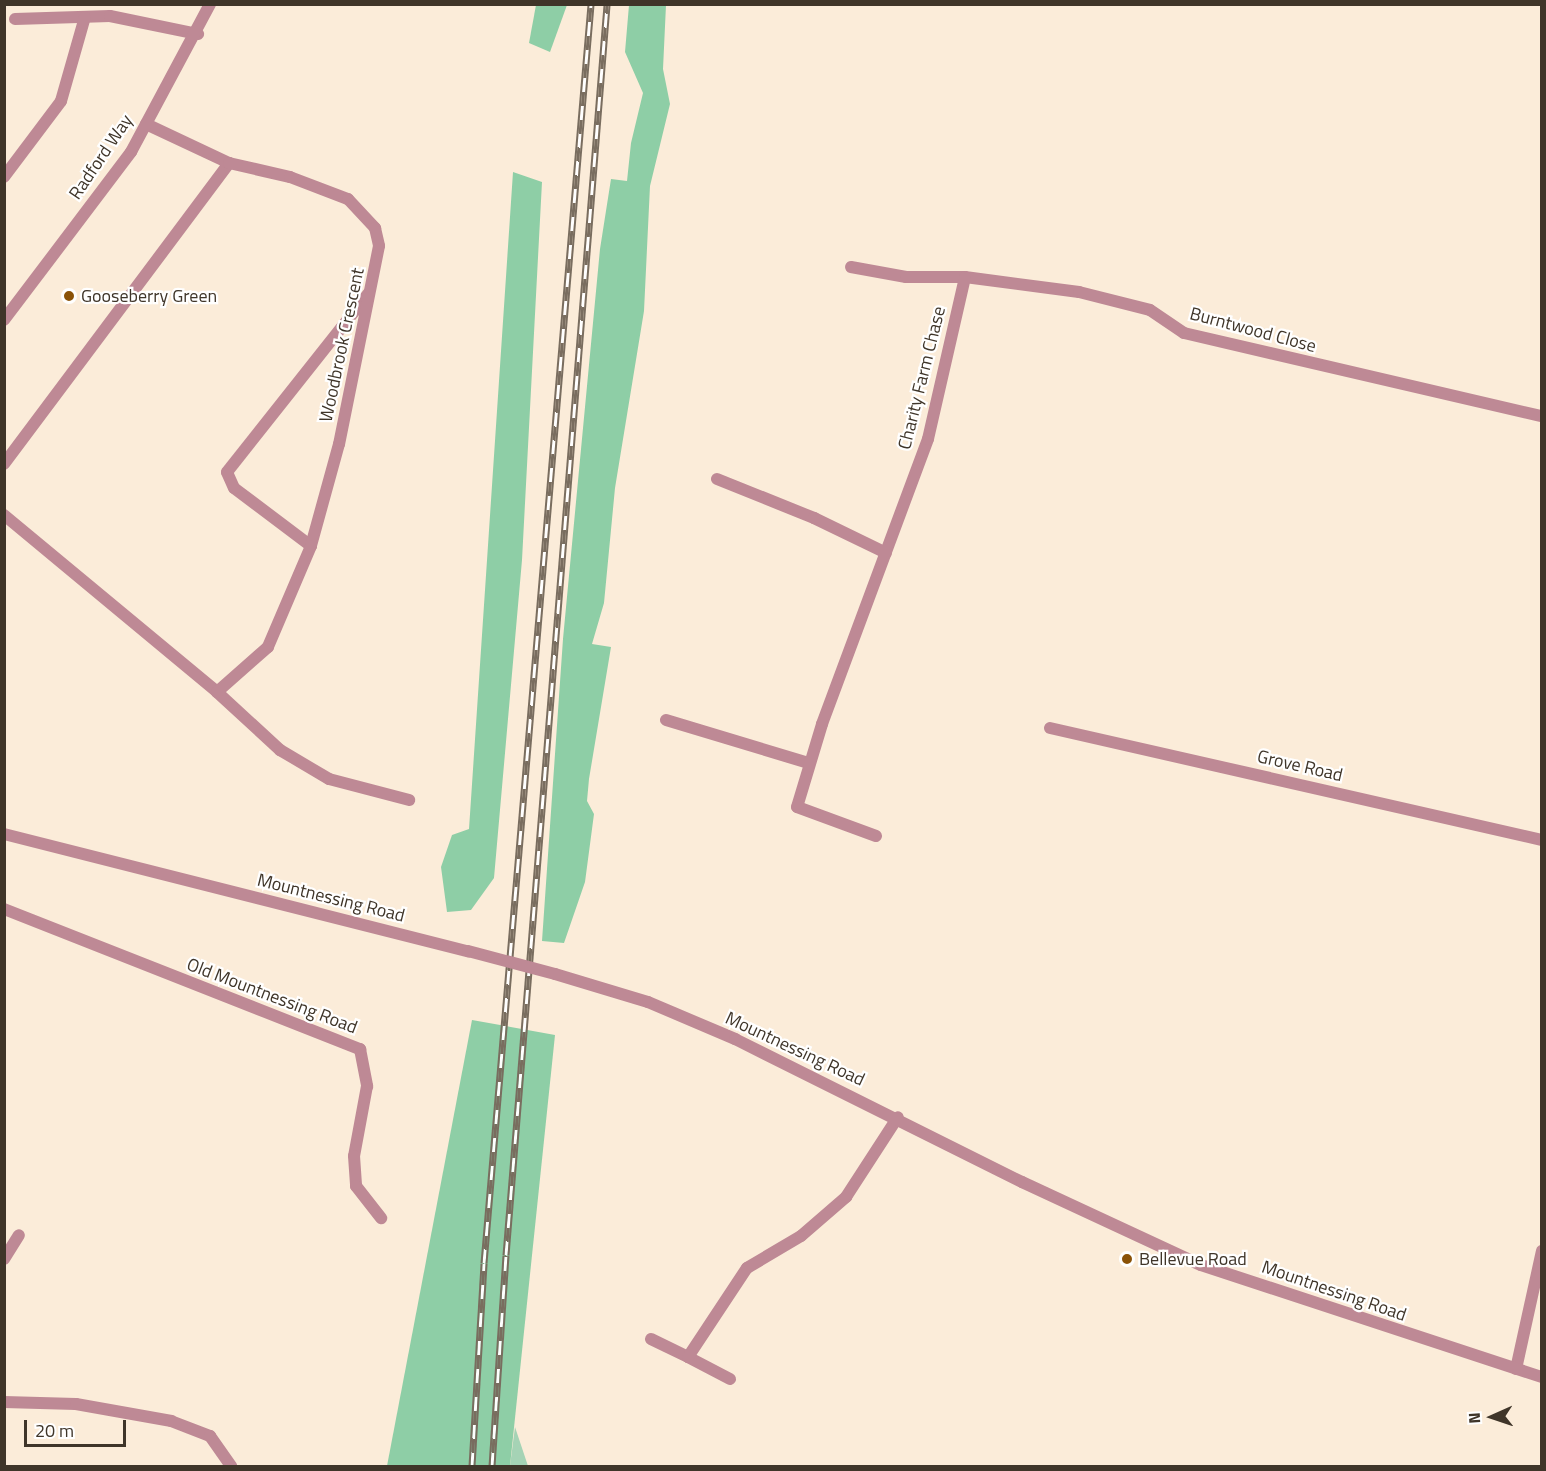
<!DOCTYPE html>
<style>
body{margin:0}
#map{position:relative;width:1546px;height:1471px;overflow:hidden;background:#fbecd9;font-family:"Titillium Web",sans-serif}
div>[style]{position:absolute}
.green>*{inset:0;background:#a5d3b5}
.forest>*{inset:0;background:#8ecea6}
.service>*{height:12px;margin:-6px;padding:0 6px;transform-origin:6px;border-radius:6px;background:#be8995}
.minor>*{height:12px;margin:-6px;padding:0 6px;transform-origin:6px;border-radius:6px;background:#be8995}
.tertiary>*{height:12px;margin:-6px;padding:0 6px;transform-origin:6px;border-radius:6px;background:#be8995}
.rail>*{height:7px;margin-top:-3.5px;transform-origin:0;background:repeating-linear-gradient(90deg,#fff 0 14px,#796d5f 0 28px);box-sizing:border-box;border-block:2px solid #796d5f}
.tertiary-bridge>*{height:12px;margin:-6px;padding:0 6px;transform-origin:6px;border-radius:6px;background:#be8995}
.dots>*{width:16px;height:16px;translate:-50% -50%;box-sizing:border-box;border:3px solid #fff;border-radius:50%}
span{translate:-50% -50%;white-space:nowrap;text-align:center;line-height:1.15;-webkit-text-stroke:4.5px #fff;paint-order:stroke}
.street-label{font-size:18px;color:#3f3529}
.poi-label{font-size:18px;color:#3f3529}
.left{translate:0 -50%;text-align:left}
.frame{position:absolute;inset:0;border:6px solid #3f3529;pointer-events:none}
.north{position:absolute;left:1462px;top:1387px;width:60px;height:60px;-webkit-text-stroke:4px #fff;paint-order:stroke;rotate:267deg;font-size:16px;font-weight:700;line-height:24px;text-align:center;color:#3f3529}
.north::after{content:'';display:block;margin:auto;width:21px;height:27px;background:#3f3529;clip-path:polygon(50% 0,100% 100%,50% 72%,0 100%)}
.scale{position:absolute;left:24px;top:1420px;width:102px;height:27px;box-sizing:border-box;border:3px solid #3f3529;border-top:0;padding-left:8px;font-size:18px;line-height:21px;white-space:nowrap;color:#3f3529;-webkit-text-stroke:4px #fff;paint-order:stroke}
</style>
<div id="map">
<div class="green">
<i style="clip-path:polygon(515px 1427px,528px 1466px,510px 1466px)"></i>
</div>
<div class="forest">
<i style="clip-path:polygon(536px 5px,567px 5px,550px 52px,529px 43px)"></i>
<i style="clip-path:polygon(629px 5px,666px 5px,663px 69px,670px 104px,650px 186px,644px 311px,615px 488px,604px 603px,592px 644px,611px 647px,589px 779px,587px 801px,594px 814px,585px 882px,564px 943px,542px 941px,563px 639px,600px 249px,611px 179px,627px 181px,631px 143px,643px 93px,625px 52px)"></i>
<i style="clip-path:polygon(513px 172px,542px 182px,522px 560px,494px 878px,471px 910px,447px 912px,441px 867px,452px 835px,469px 829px)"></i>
<i style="clip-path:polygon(472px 1020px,555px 1035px,510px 1466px,387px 1466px)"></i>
</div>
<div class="service">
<i style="left:15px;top:19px;width:95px;rotate:-1.8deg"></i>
<i style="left:110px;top:16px;width:90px;rotate:11.6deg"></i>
<i style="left:4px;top:177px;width:95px;rotate:-53.1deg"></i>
<i style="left:61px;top:101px;width:87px;rotate:-74.1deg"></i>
<i style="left:4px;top:464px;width:376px;rotate:-53.2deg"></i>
<i style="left:4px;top:515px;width:277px;rotate:39.7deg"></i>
<i style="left:217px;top:692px;width:86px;rotate:42.6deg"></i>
<i style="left:280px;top:750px;width:57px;rotate:30.6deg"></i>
<i style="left:329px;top:779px;width:83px;rotate:14.7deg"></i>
<i style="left:311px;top:546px;width:96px;rotate:-143deg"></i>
<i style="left:234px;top:488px;width:17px;rotate:-114deg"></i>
<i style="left:227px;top:472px;width:228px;rotate:-51.6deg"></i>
<i style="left:4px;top:1259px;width:28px;rotate:-58deg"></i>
</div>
<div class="minor">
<i style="left:146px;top:124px;width:92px;rotate:25.2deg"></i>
<i style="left:229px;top:163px;width:63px;rotate:12.9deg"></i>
<i style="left:290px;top:177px;width:62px;rotate:20.8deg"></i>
<i style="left:348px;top:199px;width:40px;rotate:47deg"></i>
<i style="left:375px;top:228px;width:18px;rotate:77deg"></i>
<i style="left:379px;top:246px;width:202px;rotate:101.4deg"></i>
<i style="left:339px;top:444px;width:106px;rotate:105.4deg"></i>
<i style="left:311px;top:546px;width:110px;rotate:113.1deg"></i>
<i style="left:268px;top:647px;width:68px;rotate:138.6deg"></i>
<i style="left:851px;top:267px;width:56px;rotate:10.3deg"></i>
<i style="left:906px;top:277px;width:59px"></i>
<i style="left:965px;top:277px;width:115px;rotate:7.5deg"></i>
<i style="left:1079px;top:292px;width:73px;rotate:14.2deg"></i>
<i style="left:1150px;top:310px;width:41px;rotate:34.1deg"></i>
<i style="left:1184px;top:333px;width:367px;rotate:13.1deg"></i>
<i style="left:717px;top:479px;width:105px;rotate:21.9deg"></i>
<i style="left:814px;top:518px;width:80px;rotate:25.9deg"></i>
<i style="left:666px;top:720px;width:148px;rotate:16.8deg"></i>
<i style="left:1050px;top:728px;width:505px;rotate:12.82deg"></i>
<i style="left:876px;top:836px;width:84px;rotate:-159.8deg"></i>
<i style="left:797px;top:807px;width:87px;rotate:-73.2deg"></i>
<i style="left:822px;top:724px;width:304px;rotate:-69.6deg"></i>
<i style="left:928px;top:439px;width:166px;rotate:-77.1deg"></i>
<i style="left:4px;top:909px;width:383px;rotate:21.5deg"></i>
<i style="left:360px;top:1049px;width:38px;rotate:79deg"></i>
<i style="left:367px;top:1086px;width:71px;rotate:100.5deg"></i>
<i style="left:354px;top:1156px;width:30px;rotate:86deg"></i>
<i style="left:356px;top:1186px;width:41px;rotate:52deg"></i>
<i style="left:651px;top:1339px;width:41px;rotate:25.9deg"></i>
<i style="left:1516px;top:1369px;width:121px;rotate:-77.6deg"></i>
<i style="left:730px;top:1379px;width:47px;rotate:-152.4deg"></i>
<i style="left:688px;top:1357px;width:107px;rotate:-56.5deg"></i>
<i style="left:747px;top:1268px;width:63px;rotate:-30.7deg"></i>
<i style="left:801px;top:1236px;width:60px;rotate:-40.9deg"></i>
<i style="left:846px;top:1197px;width:95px;rotate:-57deg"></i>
<i style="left:4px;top:1402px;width:72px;rotate:1.6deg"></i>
<i style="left:76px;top:1404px;width:97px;rotate:10.1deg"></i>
<i style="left:171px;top:1421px;width:42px;rotate:21deg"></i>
<i style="left:210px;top:1436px;width:37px;rotate:55deg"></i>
</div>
<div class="tertiary">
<i style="left:4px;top:320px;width:211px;rotate:-52.9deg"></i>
<i style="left:131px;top:152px;width:168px;rotate:-61.9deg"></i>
<i style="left:4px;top:834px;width:479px;rotate:14.2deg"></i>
<i style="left:555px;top:974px;width:97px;rotate:16.8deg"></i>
<i style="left:648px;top:1002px;width:95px;rotate:23deg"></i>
<i style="left:735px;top:1039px;width:321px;rotate:26.5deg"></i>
<i style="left:1022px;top:1182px;width:197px;rotate:24.9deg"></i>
<i style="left:1201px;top:1265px;width:359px;rotate:18.2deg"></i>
</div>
<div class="rail">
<i style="left:472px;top:1466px;width:203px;rotate:-86.6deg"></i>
<i style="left:484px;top:1263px;width:1264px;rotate:-85.14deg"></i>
<i style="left:492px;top:1466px;width:211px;rotate:-86.2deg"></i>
<i style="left:506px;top:1255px;width:1255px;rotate:-85.38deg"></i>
</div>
<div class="tertiary-bridge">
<i style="left:468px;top:951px;width:90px;rotate:14.8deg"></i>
</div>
<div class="dots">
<i style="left:69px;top:296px;background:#8a5207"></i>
<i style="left:1127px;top:1259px;background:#8a5207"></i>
</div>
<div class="street-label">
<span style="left:101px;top:157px;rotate:-56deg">Radford Way</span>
<span style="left:1253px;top:330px;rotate:15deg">Burntwood Close</span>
<span style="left:342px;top:345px;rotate:-78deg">Woodbrook Crescent</span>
<span style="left:922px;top:378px;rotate:-76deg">Charity Farm Chase</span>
<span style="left:1300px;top:766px;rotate:13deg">Grove Road</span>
<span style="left:331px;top:898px;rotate:14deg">Mountnessing Road</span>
<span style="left:272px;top:996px;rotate:21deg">Old Mountnessing Road</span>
<span style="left:795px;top:1049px;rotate:25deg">Mountnessing Road</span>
<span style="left:1334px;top:1291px;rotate:19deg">Mountnessing Road</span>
</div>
<div class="poi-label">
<span class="left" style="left:81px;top:296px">Gooseberry Green</span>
<span class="left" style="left:1139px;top:1259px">Bellevue Road</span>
</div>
<div class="frame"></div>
<div class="north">N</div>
<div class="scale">20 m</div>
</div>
